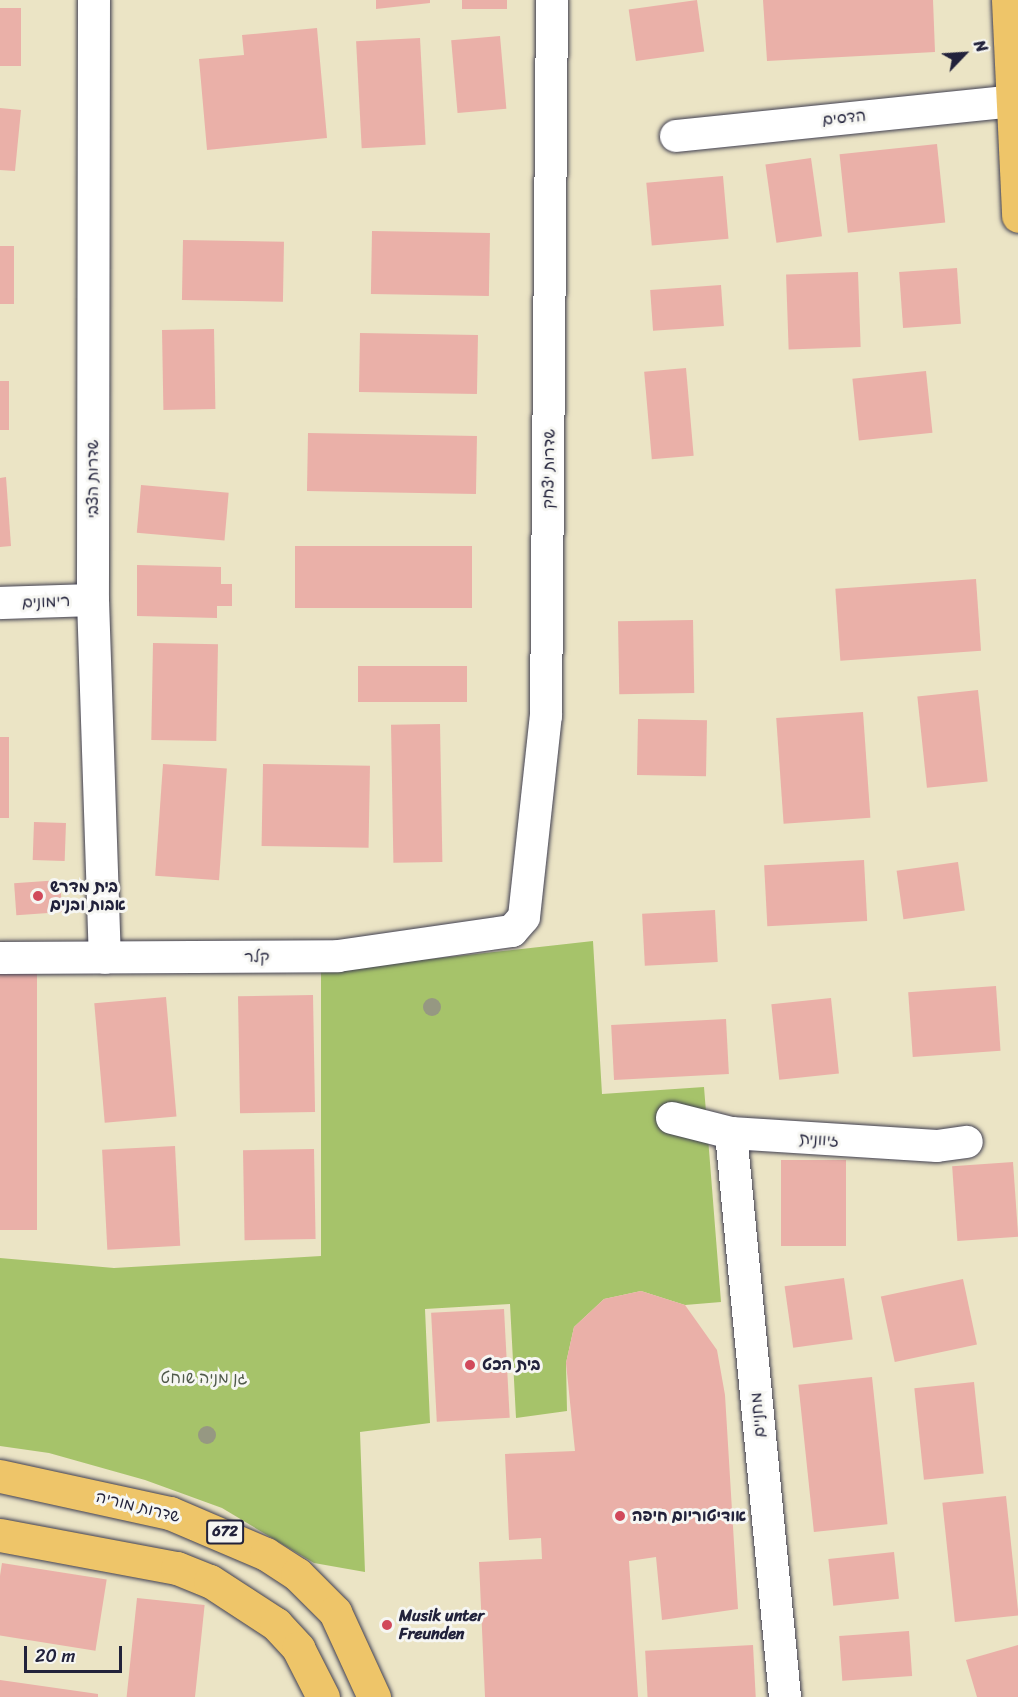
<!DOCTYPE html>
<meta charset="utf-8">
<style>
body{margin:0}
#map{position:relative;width:1018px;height:1697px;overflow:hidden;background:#ebe4c5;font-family:Sriracha,"Playpen Sans Hebrew",sans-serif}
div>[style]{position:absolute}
.green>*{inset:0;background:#a6c36a}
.building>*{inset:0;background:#eab0a8;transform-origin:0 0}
.roads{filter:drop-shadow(0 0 2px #403f50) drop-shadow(0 0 2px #403f50)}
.street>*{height:32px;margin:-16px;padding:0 16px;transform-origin:16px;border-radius:16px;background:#fff}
.primary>*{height:33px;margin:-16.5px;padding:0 16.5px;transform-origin:16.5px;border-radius:16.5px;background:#eec569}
.trees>*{width:18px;height:18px;margin:-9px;border-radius:50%;background:#969882}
.dots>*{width:16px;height:16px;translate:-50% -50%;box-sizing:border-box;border:3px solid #f6f6f2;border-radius:50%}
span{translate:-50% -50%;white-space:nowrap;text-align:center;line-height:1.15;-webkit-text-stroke:6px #f6f6f2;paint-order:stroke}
.shield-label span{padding:2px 4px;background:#f6f6f2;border:2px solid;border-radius:4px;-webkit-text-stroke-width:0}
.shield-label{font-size:15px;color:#22223b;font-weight:700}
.street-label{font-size:16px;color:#22223b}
.poi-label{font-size:16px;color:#22223b;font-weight:700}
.left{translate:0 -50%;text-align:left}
.park-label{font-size:16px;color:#505a4b}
.north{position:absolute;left:934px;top:24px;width:60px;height:60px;-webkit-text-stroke:4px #f6f6f2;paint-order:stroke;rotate:65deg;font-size:16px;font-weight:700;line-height:24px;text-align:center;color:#22223b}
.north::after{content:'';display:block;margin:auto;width:21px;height:27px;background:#22223b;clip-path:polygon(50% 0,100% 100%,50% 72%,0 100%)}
.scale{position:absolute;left:24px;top:1646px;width:98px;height:27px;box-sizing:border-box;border:3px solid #22223b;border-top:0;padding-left:8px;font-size:18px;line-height:21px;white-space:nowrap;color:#22223b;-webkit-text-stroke:4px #f6f6f2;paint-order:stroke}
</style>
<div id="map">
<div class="green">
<i style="clip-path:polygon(593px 941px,602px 1094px,704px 1087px,721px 1302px,685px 1305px,641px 1291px,604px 1299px,574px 1327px,566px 1363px,567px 1411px,516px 1418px,510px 1304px,425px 1309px,430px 1423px,360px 1432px,365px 1572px,314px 1563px,222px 1508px,145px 1480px,49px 1453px,0 1446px,0 1258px,114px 1268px,321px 1256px,321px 971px)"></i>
</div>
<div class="building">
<i style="clip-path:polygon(376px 0,430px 0,430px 3px,376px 9px)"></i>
<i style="left:462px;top:0;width:45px;height:9px"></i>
<i style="left:697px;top:0;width:52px;height:69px;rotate:82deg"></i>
<i style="clip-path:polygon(763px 0,933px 0,935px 52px,767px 61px)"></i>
<i style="left:0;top:8px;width:21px;height:58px"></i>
<i style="clip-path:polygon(317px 28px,327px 138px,207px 150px,199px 59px,244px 55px,242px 35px)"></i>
<i style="left:500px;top:36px;width:73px;height:49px;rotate:85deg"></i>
<i style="left:420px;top:38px;width:107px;height:64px;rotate:87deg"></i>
<i style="clip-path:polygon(0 108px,21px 110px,15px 171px,0 170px)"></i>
<i style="left:937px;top:144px;width:79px;height:98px;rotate:84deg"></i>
<i style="left:811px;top:158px;width:79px;height:46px;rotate:82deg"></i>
<i style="left:723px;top:176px;width:63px;height:77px;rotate:85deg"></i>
<i style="left:372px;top:231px;width:118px;height:63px;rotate:1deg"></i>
<i style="left:183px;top:240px;width:101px;height:60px;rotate:1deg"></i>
<i style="left:0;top:246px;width:14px;height:58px"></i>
<i style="left:957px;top:268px;width:56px;height:58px;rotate:86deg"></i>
<i style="left:858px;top:272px;width:75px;height:72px;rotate:88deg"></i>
<i style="left:721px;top:285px;width:41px;height:71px;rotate:86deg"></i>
<i style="left:214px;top:329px;width:80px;height:52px;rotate:89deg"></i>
<i style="left:360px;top:333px;width:118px;height:59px;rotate:1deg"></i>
<i style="left:686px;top:368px;width:88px;height:42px;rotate:85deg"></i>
<i style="left:926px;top:371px;width:62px;height:74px;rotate:84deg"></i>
<i style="left:0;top:381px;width:9px;height:49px"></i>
<i style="left:308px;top:433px;width:169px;height:58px;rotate:1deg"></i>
<i style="clip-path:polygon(6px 477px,11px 546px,0 547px,0 478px)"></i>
<i style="left:141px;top:485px;width:88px;height:48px;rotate:5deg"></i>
<i style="left:472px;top:546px;width:62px;height:177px;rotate:90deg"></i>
<i style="clip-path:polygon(137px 565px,221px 567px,221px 584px,232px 584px,232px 606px,217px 606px,217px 618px,137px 616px)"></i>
<i style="left:976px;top:579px;width:72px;height:141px;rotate:86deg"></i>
<i style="left:693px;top:620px;width:73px;height:75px;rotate:89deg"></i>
<i style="left:153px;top:643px;width:65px;height:97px;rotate:1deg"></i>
<i style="left:358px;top:666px;width:109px;height:36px"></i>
<i style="left:978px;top:690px;width:92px;height:61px;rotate:84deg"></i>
<i style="left:863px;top:712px;width:106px;height:87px;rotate:86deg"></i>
<i style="left:638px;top:719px;width:69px;height:56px;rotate:1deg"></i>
<i style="left:440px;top:724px;width:138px;height:49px;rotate:89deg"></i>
<i style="left:0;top:737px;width:9px;height:81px"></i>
<i style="left:163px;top:764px;width:64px;height:112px;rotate:4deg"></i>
<i style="left:263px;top:764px;width:107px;height:82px;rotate:1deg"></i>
<i style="left:34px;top:822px;width:32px;height:38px;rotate:2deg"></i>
<i style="left:864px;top:860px;width:61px;height:100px;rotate:87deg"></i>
<i style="left:958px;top:862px;width:49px;height:62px;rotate:82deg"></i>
<i style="left:60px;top:880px;width:32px;height:46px;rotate:86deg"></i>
<i style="left:715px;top:910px;width:52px;height:73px;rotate:87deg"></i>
<i style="left:0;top:971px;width:37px;height:259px"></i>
<i style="left:996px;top:986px;width:65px;height:88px;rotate:86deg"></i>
<i style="left:313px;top:995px;width:117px;height:75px;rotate:89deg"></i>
<i style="left:166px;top:997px;width:120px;height:72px;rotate:85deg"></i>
<i style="left:831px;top:998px;width:76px;height:60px;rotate:84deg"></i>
<i style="left:726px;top:1019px;width:55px;height:115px;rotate:87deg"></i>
<i style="left:175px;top:1146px;width:100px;height:73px;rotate:87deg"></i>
<i style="left:314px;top:1149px;width:90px;height:71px;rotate:89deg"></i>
<i style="left:781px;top:1160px;width:65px;height:86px"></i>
<i style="left:1013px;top:1162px;width:75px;height:61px;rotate:86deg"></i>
<i style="left:844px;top:1278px;width:62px;height:60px;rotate:82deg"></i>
<i style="left:963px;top:1279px;width:67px;height:84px;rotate:78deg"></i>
<i style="clip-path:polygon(641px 1291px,685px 1305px,717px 1350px,725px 1395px,738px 1609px,662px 1620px,656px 1557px,629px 1561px,638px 1697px,485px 1697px,479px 1562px,542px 1559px,541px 1538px,509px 1540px,505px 1454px,575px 1451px,566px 1363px,574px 1327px,604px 1299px)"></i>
<i style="left:504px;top:1309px;width:109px;height:73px;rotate:87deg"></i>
<i style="left:872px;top:1377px;width:148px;height:74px;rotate:84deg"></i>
<i style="left:974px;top:1382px;width:92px;height:60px;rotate:84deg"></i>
<i style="left:1006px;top:1496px;width:120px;height:64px;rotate:84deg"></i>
<i style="left:894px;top:1552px;width:47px;height:66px;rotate:84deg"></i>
<i style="left:2px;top:1563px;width:106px;height:72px;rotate:9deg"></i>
<i style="left:137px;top:1598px;width:68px;height:100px;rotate:6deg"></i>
<i style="left:909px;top:1631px;width:45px;height:70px;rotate:86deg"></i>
<i style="left:753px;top:1645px;width:52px;height:108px;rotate:87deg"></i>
<i style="clip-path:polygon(1018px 1645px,1018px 1697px,977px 1697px,966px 1660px)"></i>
<i style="clip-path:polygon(0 1680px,98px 1694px,98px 1697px,0 1697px)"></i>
</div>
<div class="roads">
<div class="street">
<i style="left:94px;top:0;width:600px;rotate:90.1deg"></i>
<i style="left:93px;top:600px;width:358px;rotate:88.1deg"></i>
<i style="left:676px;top:136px;width:338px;rotate:-5.9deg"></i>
<i style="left:0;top:603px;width:93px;rotate:-1.8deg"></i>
<i style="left:0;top:958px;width:338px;rotate:-0.3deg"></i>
<i style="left:338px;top:956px;width:176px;rotate:-8.2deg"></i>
<i style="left:512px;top:931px;width:18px;rotate:-49deg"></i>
<i style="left:524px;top:917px;width:202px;rotate:-83.8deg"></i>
<i style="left:546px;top:716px;width:716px;rotate:-89.52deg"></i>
<i style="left:672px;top:1118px;width:61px;rotate:14.3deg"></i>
<i style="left:731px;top:1133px;width:206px;rotate:3.6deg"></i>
<i style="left:937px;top:1146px;width:30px;rotate:-8deg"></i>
<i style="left:731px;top:1133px;width:567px;rotate:84.53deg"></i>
</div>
<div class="primary">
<i style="left:1008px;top:0;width:216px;rotate:87.3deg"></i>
<i style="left:0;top:1476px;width:174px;rotate:12.3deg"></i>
<i style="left:170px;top:1513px;width:104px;rotate:23.1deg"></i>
<i style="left:266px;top:1554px;width:37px;rotate:33deg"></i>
<i style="left:297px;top:1574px;width:54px;rotate:45deg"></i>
<i style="left:335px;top:1612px;width:94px;rotate:65.4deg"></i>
<i style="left:0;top:1535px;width:180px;rotate:10.6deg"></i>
<i style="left:177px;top:1568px;width:35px;rotate:22deg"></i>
<i style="left:210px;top:1581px;width:79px;rotate:33.1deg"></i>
<i style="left:276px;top:1624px;width:33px;rotate:47deg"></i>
<i style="left:298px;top:1648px;width:55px;rotate:63deg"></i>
</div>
</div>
<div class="trees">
<i style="left:432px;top:1007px"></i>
<i style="left:207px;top:1435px"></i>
</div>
<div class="dots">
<i style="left:38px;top:896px;background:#d1495b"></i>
<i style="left:470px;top:1365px;background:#d1495b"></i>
<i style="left:620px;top:1516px;background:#d1495b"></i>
<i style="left:387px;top:1625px;background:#d1495b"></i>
</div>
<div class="shield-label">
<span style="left:225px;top:1532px">672</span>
</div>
<div class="street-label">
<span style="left:844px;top:118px;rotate:-6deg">הדסים</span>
<span style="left:549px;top:469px;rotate:-89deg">שדרות יצחק</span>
<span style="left:93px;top:479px;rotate:-90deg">שדרות הצבי</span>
<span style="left:46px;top:602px;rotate:-2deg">רימונים</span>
<span style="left:257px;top:957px;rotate:-1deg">קלר</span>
<span style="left:819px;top:1140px;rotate:4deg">זיוונית</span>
<span style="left:758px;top:1415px;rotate:-95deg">מחניים</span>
<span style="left:138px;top:1507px;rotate:14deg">שדרות מוריה</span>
</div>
<div class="poi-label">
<span class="left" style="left:50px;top:896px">בית מדרש<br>אבות ובנים</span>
<span class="left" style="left:482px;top:1365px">בית הכט</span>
<span class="left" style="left:632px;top:1516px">אודיטוריום חיפה</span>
<span class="left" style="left:399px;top:1625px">Musik unter<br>Freunden</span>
</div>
<div class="park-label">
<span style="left:204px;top:1378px">גן מניה שוחט</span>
</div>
<div class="north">N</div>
<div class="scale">20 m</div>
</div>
